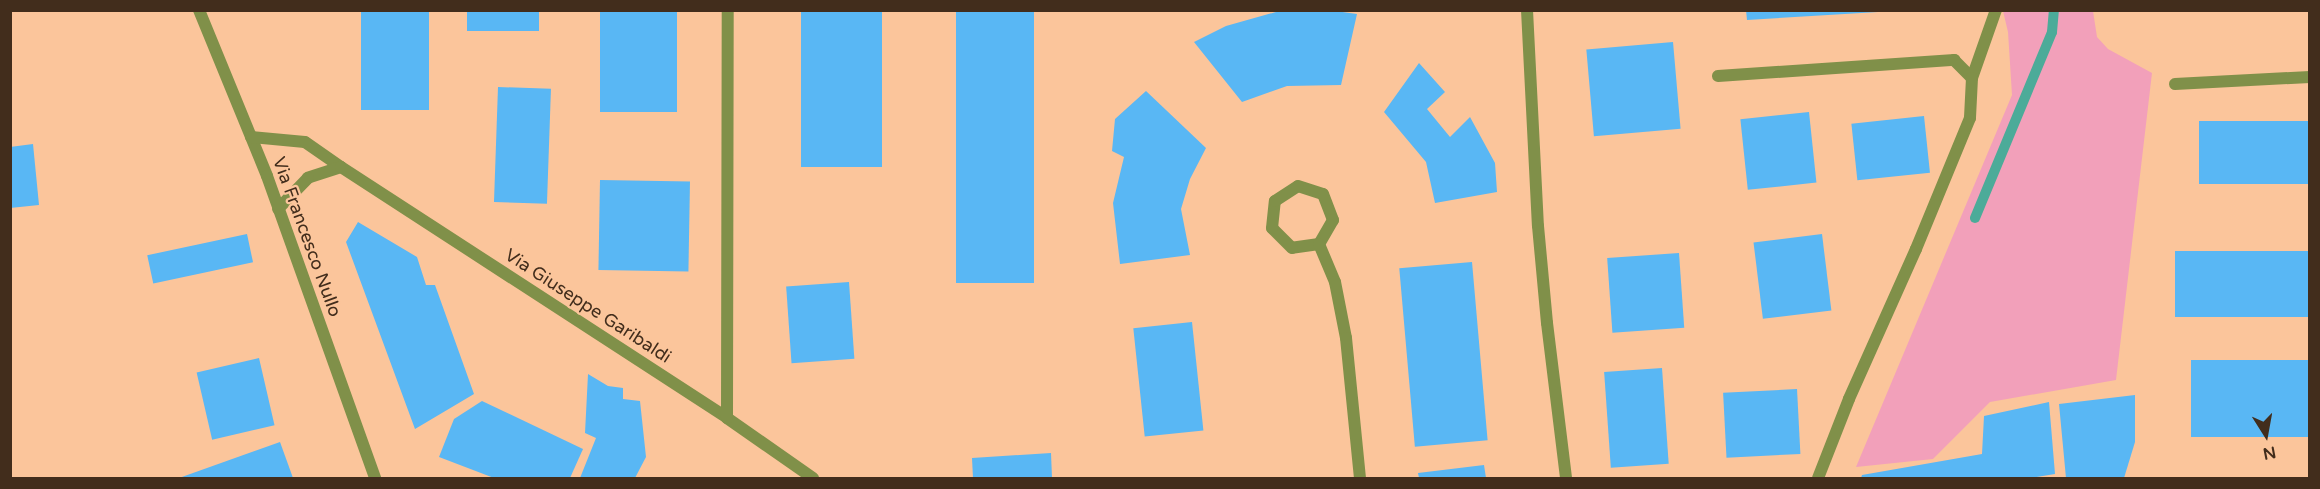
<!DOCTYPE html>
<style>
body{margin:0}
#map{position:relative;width:2320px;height:489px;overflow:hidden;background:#fbc59b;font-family:"Varela Round",sans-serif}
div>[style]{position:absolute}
.green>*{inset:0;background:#f2a0ba}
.stream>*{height:10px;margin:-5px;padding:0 5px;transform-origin:5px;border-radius:5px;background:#4cab99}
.building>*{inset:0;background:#59b7f4;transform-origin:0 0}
.lane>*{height:12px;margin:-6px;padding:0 6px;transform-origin:6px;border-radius:6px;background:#809049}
.street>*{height:12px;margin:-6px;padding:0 6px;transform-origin:6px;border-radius:6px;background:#809049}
span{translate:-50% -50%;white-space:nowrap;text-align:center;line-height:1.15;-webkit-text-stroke:4.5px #fbc59b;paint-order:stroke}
.street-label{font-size:18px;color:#422d1c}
.frame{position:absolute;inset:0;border:12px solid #422d1c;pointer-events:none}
.north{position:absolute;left:2236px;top:405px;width:60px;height:60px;-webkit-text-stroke:4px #fbc59b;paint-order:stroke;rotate:169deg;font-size:16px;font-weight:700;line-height:24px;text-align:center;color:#422d1c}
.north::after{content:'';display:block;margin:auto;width:21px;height:27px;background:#422d1c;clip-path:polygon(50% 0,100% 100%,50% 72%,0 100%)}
</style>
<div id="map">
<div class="green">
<i style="clip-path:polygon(2003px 11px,2093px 11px,2097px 37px,2108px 49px,2152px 73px,2116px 380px,1990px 402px,1933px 459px,1856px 467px,2012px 95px,2008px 32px)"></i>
</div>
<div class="stream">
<i style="left:1975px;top:218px;width:201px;rotate:-67.5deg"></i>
<i style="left:2052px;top:32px;width:22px;rotate:-85deg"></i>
</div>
<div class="building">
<i style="left:361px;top:10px;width:68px;height:100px"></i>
<i style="left:467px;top:10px;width:72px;height:21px"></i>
<i style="left:600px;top:10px;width:77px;height:102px"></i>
<i style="left:801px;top:10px;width:81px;height:157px"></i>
<i style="left:956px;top:10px;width:78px;height:273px"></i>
<i style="clip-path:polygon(1328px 10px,1357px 14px,1341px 85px,1287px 86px,1242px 102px,1194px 42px,1226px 26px,1276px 12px)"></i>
<i style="clip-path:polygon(1746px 10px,1878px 10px,1878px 12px,1747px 20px)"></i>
<i style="left:1673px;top:42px;width:87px;height:87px;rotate:85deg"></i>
<i style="clip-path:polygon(1419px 63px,1445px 92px,1427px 109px,1450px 137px,1470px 117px,1495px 163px,1497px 192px,1435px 203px,1426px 162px,1384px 112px)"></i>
<i style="left:498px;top:87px;width:53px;height:115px;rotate:2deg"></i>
<i style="clip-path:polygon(1146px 91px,1206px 148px,1190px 179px,1181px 209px,1190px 255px,1120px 264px,1113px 203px,1124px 157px,1112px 151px,1115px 119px)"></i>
<i style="left:1809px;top:112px;width:71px;height:69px;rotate:84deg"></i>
<i style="left:1924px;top:116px;width:57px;height:73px;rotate:84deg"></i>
<i style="left:2310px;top:121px;width:63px;height:111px;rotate:90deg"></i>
<i style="clip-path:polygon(33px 144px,39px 205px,10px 208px,10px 147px)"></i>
<i style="left:600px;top:180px;width:90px;height:90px;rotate:1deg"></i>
<i style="clip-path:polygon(358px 222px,417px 257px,426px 285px,435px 285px,474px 394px,415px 429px,346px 242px)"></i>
<i style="left:247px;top:234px;width:29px;height:102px;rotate:78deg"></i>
<i style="left:1822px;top:234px;width:77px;height:69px;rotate:83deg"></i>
<i style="left:2310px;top:251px;width:66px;height:135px;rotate:90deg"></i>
<i style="left:1679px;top:253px;width:75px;height:72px;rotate:86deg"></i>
<i style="left:1472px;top:262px;width:179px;height:73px;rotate:85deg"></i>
<i style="left:849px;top:282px;width:77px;height:63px;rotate:86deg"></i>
<i style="left:1192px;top:322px;width:109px;height:59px;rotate:84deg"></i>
<i style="left:259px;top:358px;width:69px;height:64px;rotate:77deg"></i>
<i style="left:2310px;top:360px;width:77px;height:119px;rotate:90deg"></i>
<i style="left:1662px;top:368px;width:96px;height:58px;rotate:86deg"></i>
<i style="clip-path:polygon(588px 374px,608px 386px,623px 388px,623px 399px,640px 401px,646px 457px,635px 478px,580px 478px,596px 438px,585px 433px)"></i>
<i style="left:1797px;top:389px;width:65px;height:74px;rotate:87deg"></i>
<i style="clip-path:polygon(2135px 395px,2135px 442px,2124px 478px,2066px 478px,2059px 404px)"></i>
<i style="clip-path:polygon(482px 401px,583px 449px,570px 478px,494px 478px,439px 457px,454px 419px)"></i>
<i style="clip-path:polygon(2049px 402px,2055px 474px,2031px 478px,1861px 478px,1862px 475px,1982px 454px,1984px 416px)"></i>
<i style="clip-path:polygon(280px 442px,293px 478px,179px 478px)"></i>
<i style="clip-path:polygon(1051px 453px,1052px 478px,973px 478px,972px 458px)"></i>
<i style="clip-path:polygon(1484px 465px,1486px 478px,1419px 478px,1418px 473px)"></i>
</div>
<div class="lane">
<i style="left:1972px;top:78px;width:72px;rotate:-70.6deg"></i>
</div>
<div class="street">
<i style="left:199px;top:10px;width:179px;rotate:67.7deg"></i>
<i style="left:267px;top:176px;width:321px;rotate:70.3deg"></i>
<i style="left:1527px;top:10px;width:216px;rotate:87.1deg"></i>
<i style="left:1538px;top:226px;width:97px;rotate:84.7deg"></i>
<i style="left:1547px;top:323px;width:156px;rotate:83deg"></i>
<i style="left:1718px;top:76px;width:237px;rotate:-3.9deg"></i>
<i style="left:1954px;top:60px;width:25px;rotate:45deg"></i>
<i style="left:1972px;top:78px;width:40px;rotate:92.9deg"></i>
<i style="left:1970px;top:118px;width:142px;rotate:112.4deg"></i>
<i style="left:1916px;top:249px;width:164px;rotate:114.1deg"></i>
<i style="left:1849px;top:399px;width:85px;rotate:111.4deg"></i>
<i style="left:2175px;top:84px;width:135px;rotate:-3deg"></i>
<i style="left:251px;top:137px;width:54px;rotate:5.3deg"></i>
<i style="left:305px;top:142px;width:44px;rotate:34.8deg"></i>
<i style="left:341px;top:167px;width:35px;rotate:162deg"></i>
<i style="left:308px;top:178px;width:43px;rotate:134.1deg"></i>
<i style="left:341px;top:167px;width:460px;rotate:33deg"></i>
<i style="left:727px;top:418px;width:105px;rotate:34.9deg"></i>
<i style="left:1298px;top:186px;width:26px;rotate:18deg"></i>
<i style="left:1323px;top:194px;width:28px;rotate:69deg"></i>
<i style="left:1333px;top:220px;width:28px;rotate:120deg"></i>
<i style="left:1319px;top:244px;width:27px;rotate:172deg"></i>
<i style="left:1292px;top:248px;width:28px;rotate:-135deg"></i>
<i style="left:1272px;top:228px;width:27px;rotate:-84deg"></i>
<i style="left:1275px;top:201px;width:27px;rotate:-33deg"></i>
<i style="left:1319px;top:244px;width:41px;rotate:67.2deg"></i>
<i style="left:1335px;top:282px;width:57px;rotate:78.9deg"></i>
<i style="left:1346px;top:338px;width:141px;rotate:84.3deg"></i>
<i style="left:727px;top:418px;width:408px;rotate:-89.9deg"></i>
</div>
<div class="street-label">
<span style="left:307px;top:237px;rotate:70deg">Via Francesco Nullo</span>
<span style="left:588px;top:306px;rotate:33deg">Via Giuseppe Garibaldi</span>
</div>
<div class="frame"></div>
<div class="north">N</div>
</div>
